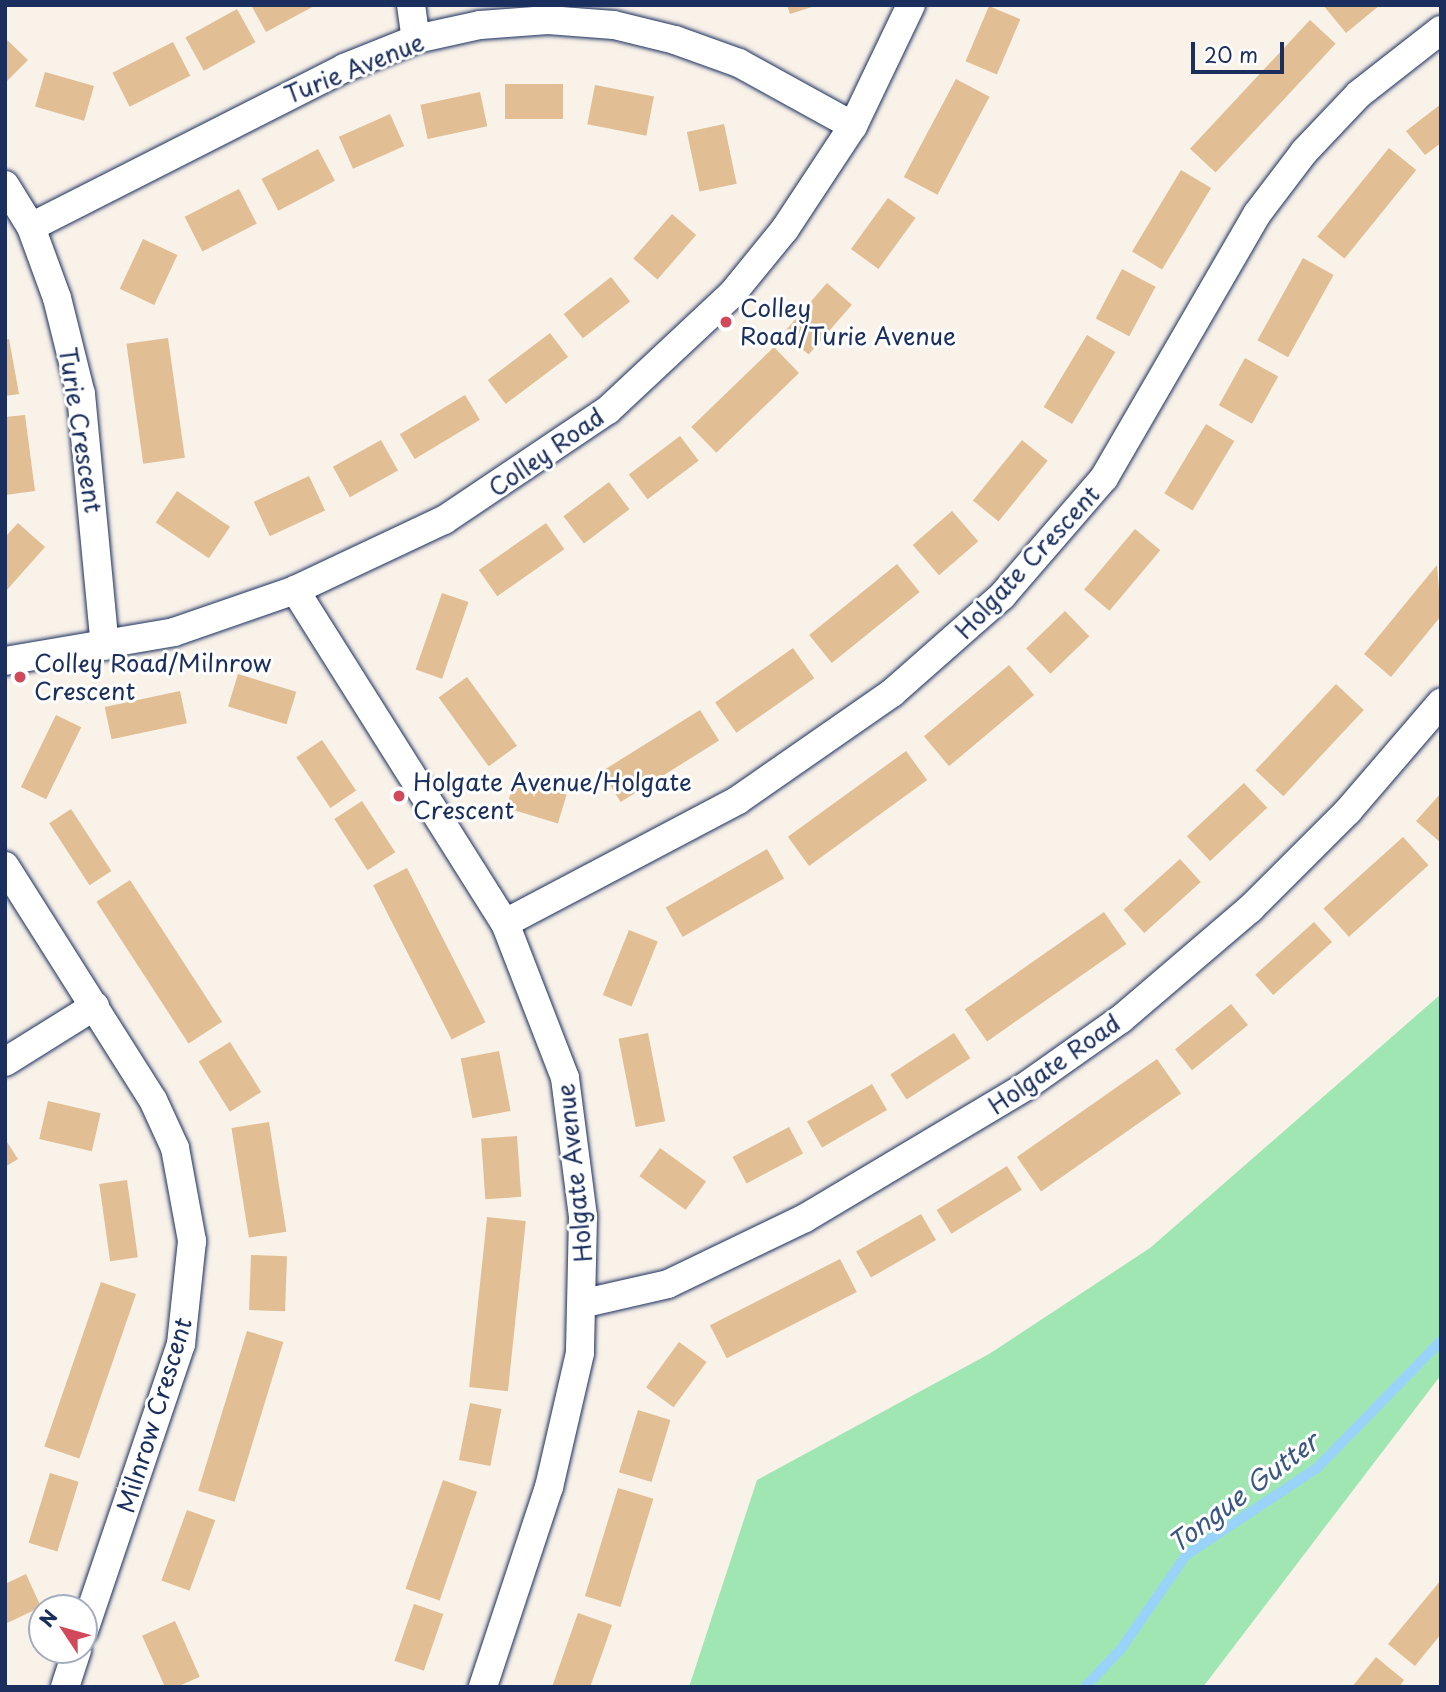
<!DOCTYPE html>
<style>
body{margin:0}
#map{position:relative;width:1446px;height:1692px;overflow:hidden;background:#f9f2e9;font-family:"Playpen Sans",sans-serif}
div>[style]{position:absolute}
.green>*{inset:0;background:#a0e6b3}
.stream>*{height:10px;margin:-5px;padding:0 5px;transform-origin:5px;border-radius:5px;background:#9ad3fa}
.building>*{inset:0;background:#e1be93;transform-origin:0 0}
.roads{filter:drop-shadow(0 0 2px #1b2f5e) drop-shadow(0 0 2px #1b2f5e)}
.street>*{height:28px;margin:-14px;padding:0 14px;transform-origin:14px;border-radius:14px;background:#fff}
.dots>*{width:19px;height:19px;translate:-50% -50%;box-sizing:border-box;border:4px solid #fff;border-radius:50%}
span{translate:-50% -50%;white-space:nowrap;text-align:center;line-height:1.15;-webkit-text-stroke:6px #fff;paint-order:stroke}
.street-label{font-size:24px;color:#1b2f5e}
.poi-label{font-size:24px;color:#1b2f5e}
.left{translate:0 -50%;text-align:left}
.water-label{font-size:26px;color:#3b5885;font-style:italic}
.frame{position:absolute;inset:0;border:7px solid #1b2f5e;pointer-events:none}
.north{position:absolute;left:28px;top:1594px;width:70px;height:70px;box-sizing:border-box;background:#fff;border:2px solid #a4acbf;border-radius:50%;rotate:306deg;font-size:19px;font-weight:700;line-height:28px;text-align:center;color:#1b2f5e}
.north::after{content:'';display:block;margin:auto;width:24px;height:32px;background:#d1495b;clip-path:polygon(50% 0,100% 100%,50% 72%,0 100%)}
.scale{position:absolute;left:1191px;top:42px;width:93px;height:32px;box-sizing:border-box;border:4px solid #1b2f5e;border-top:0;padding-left:9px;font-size:21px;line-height:24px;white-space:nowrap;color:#1b2f5e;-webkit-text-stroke:5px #fff;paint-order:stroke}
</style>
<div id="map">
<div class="green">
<i style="clip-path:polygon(1441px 994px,1441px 1375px,1203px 1687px,689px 1687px,757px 1480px,989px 1354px,1150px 1248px)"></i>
</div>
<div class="stream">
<i style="left:1085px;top:1687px;width:52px;rotate:-46.5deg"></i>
<i style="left:1121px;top:1649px;width:114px;rotate:-55.3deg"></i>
<i style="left:1186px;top:1555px;width:157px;rotate:-33.6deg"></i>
<i style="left:1317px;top:1468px;width:177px;rotate:-45.7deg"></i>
</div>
<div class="building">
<i style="clip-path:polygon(251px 5px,316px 5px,266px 32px)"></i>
<i style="clip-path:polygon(787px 5px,815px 5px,815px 6px,790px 14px)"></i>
<i style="clip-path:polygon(1323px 5px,1380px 5px,1346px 33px)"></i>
<i style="left:989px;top:6px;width:34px;height:60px;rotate:23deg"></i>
<i style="left:237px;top:9px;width:38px;height:59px;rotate:61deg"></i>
<i style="left:1310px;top:20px;width:35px;height:176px;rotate:43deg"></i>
<i style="clip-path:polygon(5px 38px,28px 60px,5px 83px)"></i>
<i style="left:173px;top:42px;width:38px;height:68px;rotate:63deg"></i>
<i style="left:45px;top:72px;width:51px;height:36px;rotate:16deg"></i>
<i style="left:956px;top:79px;width:38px;height:111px;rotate:28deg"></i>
<i style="left:563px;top:84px;width:35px;height:58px;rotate:90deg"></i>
<i style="left:595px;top:85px;width:60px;height:40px;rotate:11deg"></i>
<i style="left:480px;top:92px;width:35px;height:61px;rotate:78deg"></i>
<i style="clip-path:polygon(1441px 104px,1441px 143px,1425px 155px,1406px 131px)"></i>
<i style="left:390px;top:114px;width:35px;height:56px;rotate:66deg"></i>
<i style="left:724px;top:124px;width:61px;height:38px;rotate:78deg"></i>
<i style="left:1389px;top:148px;width:35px;height:114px;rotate:39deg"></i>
<i style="left:318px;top:149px;width:36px;height:64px;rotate:62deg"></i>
<i style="left:1181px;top:170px;width:35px;height:95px;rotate:31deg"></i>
<i style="left:239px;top:189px;width:39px;height:61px;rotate:63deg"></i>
<i style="left:888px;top:198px;width:34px;height:63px;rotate:36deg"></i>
<i style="left:672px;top:214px;width:32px;height:59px;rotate:41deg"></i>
<i style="left:143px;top:239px;width:38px;height:55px;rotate:25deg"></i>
<i style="left:1303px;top:258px;width:35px;height:94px;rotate:29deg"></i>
<i style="left:1122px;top:269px;width:38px;height:56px;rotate:28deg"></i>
<i style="left:611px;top:277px;width:31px;height:60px;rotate:52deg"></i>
<i style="left:827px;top:283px;width:33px;height:66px;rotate:41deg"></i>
<i style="left:550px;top:333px;width:30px;height:78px;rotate:53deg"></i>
<i style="left:1087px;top:335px;width:33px;height:84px;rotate:31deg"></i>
<i style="left:168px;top:338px;width:121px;height:42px;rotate:82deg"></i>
<i style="clip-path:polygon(9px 339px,19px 394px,5px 396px,5px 340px)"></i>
<i style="left:774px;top:347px;width:36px;height:115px;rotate:46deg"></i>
<i style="left:1245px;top:358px;width:38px;height:54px;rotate:29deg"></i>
<i style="left:465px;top:395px;width:29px;height:76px;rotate:59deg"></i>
<i style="clip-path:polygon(25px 415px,35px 491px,5px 495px,5px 417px)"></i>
<i style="left:1206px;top:424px;width:33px;height:81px;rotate:31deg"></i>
<i style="left:680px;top:436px;width:31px;height:64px;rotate:53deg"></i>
<i style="left:381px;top:440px;width:35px;height:55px;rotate:61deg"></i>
<i style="left:1022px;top:440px;width:33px;height:78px;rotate:39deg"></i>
<i style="left:309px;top:476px;width:38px;height:61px;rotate:65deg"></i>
<i style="left:609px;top:482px;width:34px;height:57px;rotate:53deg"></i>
<i style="left:177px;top:491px;width:64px;height:38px;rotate:34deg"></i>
<i style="left:952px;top:511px;width:40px;height:52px;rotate:49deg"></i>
<i style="clip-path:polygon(18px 523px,45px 547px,5px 592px,5px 537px)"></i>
<i style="left:546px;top:523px;width:32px;height:82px;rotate:55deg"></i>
<i style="left:1135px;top:529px;width:33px;height:79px;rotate:40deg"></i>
<i style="left:897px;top:564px;width:36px;height:113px;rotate:51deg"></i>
<i style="clip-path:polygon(1437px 565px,1441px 616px,1391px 677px,1364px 654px)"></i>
<i style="left:442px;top:593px;width:28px;height:81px;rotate:19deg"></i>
<i style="left:1065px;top:611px;width:35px;height:54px;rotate:46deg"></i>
<i style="left:793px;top:648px;width:37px;height:95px;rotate:55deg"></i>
<i style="left:1009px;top:665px;width:39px;height:111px;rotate:50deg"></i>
<i style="left:238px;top:674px;width:61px;height:34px;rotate:17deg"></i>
<i style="left:467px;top:677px;width:85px;height:35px;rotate:54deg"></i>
<i style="left:1336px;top:684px;width:38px;height:118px;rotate:43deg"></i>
<i style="left:180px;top:691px;width:33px;height:77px;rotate:78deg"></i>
<i style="left:700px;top:710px;width:36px;height:116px;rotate:58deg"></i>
<i style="left:56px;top:715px;width:28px;height:80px;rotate:26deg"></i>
<i style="left:322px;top:740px;width:61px;height:31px;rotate:56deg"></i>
<i style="left:906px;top:751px;width:36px;height:146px;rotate:54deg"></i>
<i style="left:515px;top:779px;width:54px;height:30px;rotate:17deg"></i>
<i style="left:1244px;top:783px;width:34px;height:78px;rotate:47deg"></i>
<i style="clip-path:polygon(1441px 793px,1441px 843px,1416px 821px)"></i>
<i style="left:362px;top:801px;width:61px;height:33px;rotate:57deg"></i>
<i style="left:71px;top:809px;width:74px;height:26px;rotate:57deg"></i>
<i style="left:1403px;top:837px;width:38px;height:107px;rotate:48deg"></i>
<i style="left:767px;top:849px;width:34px;height:117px;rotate:60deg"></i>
<i style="left:1180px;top:859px;width:31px;height:76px;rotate:48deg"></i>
<i style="left:407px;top:868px;width:173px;height:38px;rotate:63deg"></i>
<i style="left:130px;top:880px;width:169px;height:40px;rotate:57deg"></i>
<i style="left:1104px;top:912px;width:39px;height:170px;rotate:55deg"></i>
<i style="left:1314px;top:922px;width:27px;height:79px;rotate:48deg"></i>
<i style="left:629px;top:930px;width:31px;height:70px;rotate:22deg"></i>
<i style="left:1231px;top:1004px;width:27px;height:72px;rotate:51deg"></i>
<i style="left:648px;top:1033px;width:90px;height:30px;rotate:79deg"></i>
<i style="left:954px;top:1033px;width:30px;height:76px;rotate:57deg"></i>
<i style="left:230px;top:1042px;width:59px;height:37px;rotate:58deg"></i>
<i style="left:499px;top:1051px;width:61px;height:39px;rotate:79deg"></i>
<i style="left:1157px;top:1059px;width:42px;height:171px;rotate:55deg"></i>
<i style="left:872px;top:1084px;width:30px;height:75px;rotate:60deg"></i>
<i style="left:48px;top:1101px;width:54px;height:39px;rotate:13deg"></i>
<i style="left:269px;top:1122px;width:111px;height:38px;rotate:81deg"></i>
<i style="left:789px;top:1127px;width:30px;height:64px;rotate:62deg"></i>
<i style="left:517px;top:1136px;width:61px;height:36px;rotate:86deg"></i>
<i style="clip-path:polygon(5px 1139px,18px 1159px,5px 1167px)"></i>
<i style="left:660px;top:1148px;width:57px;height:35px;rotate:36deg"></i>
<i style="left:1007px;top:1166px;width:28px;height:83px;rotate:58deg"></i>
<i style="left:127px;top:1180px;width:78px;height:28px;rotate:82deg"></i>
<i style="left:921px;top:1214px;width:30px;height:75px;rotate:60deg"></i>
<i style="left:487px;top:1217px;width:39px;height:171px;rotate:6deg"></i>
<i style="left:251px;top:1255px;width:36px;height:55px;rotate:2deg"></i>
<i style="left:840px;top:1259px;width:37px;height:146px;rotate:63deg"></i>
<i style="left:101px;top:1282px;width:37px;height:174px;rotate:19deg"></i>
<i style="left:247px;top:1331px;width:38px;height:167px;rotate:17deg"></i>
<i style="left:679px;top:1342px;width:34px;height:56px;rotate:36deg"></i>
<i style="left:470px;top:1403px;width:32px;height:58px;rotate:11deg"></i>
<i style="left:638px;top:1410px;width:34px;height:65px;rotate:17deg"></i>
<i style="left:50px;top:1473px;width:30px;height:73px;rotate:17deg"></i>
<i style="left:443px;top:1480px;width:36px;height:115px;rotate:19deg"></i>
<i style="left:618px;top:1488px;width:37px;height:113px;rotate:17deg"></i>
<i style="left:187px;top:1510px;width:30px;height:75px;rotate:20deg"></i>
<i style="clip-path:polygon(26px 1574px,41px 1607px,5px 1624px,5px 1584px)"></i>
<i style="clip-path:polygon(1441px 1580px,1441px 1634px,1415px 1666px,1388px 1644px)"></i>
<i style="left:414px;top:1604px;width:31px;height:60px;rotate:19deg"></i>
<i style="clip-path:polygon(578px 1613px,612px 1625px,603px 1651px,590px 1687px,552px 1687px)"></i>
<i style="left:175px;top:1621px;width:61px;height:36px;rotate:66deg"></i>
<i style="clip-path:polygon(1376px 1657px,1404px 1680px,1399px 1687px,1352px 1687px)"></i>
</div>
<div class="roads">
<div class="street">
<i style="left:411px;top:5px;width:34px;rotate:82deg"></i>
<i style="left:5px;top:185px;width:49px;rotate:58.2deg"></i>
<i style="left:31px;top:227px;width:76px;rotate:69.9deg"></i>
<i style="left:57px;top:298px;width:99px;rotate:76deg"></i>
<i style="left:81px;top:394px;width:253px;rotate:84.6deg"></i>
<i style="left:31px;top:227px;width:351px;rotate:-26.9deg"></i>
<i style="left:344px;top:68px;width:78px;rotate:-21.9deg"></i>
<i style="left:416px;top:39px;width:66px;rotate:-12.3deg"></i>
<i style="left:480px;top:25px;width:68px;rotate:-4.2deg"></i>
<i style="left:548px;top:20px;width:66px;rotate:4.3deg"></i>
<i style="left:614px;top:25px;width:63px;rotate:13.8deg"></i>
<i style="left:675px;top:40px;width:68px;rotate:19.8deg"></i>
<i style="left:739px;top:63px;width:130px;rotate:28.9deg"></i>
<i style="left:295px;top:590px;width:394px;rotate:57.8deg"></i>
<i style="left:505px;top:923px;width:166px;rotate:68.8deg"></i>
<i style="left:565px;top:1078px;width:140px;rotate:82.6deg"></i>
<i style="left:583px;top:1217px;width:136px;rotate:91.3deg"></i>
<i style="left:580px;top:1353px;width:138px;rotate:103deg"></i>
<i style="left:549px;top:1487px;width:211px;rotate:108.3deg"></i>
<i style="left:5px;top:661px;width:171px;rotate:-9.7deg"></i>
<i style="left:174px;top:632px;width:128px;rotate:-19.1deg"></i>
<i style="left:295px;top:590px;width:165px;rotate:-25.2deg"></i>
<i style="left:444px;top:520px;width:197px;rotate:-33.9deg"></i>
<i style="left:608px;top:410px;width:170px;rotate:-43.1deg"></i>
<i style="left:732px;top:294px;width:84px;rotate:-50.8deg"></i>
<i style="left:785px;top:229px;width:123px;rotate:-56.6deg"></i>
<i style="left:853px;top:126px;width:134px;rotate:-64.4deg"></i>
<i style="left:5px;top:866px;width:277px;rotate:57.7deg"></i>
<i style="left:153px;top:1100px;width:53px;rotate:65.4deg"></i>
<i style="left:175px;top:1148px;width:95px;rotate:79.6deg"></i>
<i style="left:192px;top:1241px;width:104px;rotate:96.1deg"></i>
<i style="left:181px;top:1344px;width:302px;rotate:108.7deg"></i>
<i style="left:505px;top:923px;width:263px;rotate:-27.8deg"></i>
<i style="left:738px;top:800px;width:188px;rotate:-34.8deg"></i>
<i style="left:892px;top:693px;width:147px;rotate:-41.4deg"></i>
<i style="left:1002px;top:596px;width:156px;rotate:-49.2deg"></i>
<i style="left:1104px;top:478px;width:305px;rotate:-59.9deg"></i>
<i style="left:1257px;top:214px;width:78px;rotate:-52.8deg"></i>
<i style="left:1304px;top:152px;width:80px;rotate:-46.5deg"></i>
<i style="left:1359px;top:94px;width:104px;rotate:-38deg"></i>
<i style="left:5px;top:1062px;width:106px;rotate:-31.9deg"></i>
<i style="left:585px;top:1303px;width:85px;rotate:-12.9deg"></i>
<i style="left:668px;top:1284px;width:152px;rotate:-25.7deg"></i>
<i style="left:805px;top:1218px;width:257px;rotate:-30.8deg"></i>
<i style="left:1026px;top:1086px;width:116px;rotate:-35.2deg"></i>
<i style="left:1121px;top:1019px;width:170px;rotate:-40.5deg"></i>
<i style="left:1250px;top:909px;width:139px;rotate:-45deg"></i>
<i style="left:1348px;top:811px;width:143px;rotate:-49.3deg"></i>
<i style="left:65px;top:1687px;width:39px;rotate:-72deg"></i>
</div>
</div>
<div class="dots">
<i style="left:726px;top:322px;background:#d1495b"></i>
<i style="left:20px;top:677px;background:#d1495b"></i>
<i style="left:399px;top:796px;background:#d1495b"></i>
</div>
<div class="street-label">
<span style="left:354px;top:68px;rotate:-22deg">Turie Avenue</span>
<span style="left:81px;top:430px;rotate:81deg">Turie Crescent</span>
<span style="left:546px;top:452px;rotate:-35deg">Colley Road</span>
<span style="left:1027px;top:562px;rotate:-47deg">Holgate Crescent</span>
<span style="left:1054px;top:1064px;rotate:-35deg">Holgate Road</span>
<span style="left:574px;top:1173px;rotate:-96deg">Holgate Avenue</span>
<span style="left:154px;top:1415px;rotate:-73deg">Milnrow Crescent</span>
</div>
<div class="poi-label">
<span class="left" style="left:740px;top:322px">Colley<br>Road/Turie Avenue</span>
<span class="left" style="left:34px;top:677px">Colley Road/Milnrow<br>Crescent</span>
<span class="left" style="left:413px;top:796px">Holgate Avenue/Holgate<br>Crescent</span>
</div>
<div class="water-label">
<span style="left:1243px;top:1492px;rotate:-37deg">Tongue Gutter</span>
</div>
<div class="frame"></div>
<div class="north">N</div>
<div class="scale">20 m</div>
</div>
